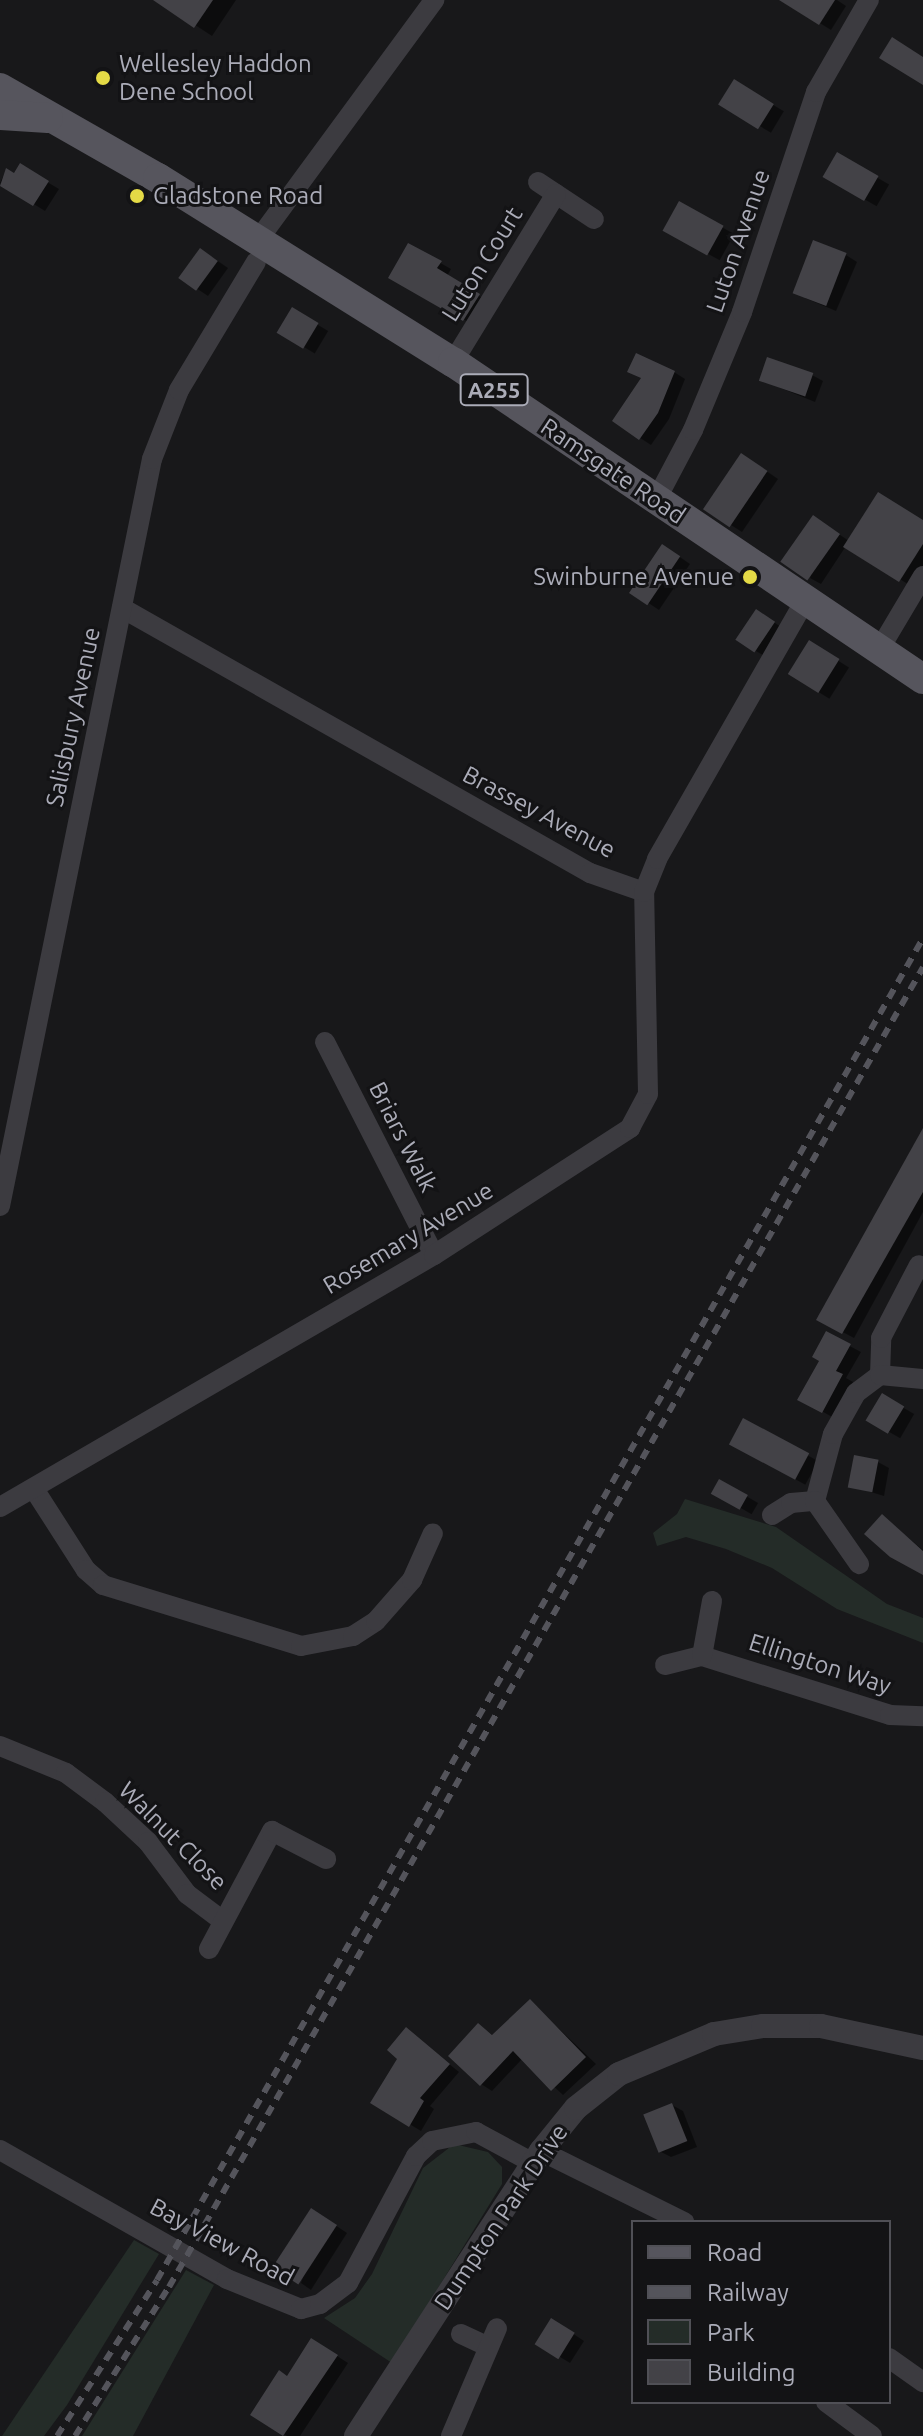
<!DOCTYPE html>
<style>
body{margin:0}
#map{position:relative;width:923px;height:2436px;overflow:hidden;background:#18181a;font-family:Ubuntu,sans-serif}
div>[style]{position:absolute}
.green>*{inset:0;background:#242c28}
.shadow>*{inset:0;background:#0007;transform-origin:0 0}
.building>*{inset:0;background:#434247;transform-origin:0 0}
.minor>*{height:20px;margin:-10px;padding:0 10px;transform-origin:10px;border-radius:10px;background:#3c3b40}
.tertiary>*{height:24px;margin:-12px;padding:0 12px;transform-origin:12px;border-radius:12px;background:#3c3b40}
.primary>*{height:30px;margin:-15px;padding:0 15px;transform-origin:15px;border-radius:15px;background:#56555d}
.rail>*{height:6px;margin-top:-3px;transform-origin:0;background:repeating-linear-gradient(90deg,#54545b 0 10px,transparent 0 18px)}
.dots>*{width:22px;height:22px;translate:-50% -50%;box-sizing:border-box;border:4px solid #131315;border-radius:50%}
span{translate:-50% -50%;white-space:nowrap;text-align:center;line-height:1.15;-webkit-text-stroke:6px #131315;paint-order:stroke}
.shield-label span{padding:2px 6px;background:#131315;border:2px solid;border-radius:6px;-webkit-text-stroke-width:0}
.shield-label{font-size:22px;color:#abacb8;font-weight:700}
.poi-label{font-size:24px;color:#abacb8}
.left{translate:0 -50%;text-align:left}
.right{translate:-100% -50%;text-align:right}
.street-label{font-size:24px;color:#abacb8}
.legend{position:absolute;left:631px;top:2220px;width:260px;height:184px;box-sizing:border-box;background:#131315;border:2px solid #505056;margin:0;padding:10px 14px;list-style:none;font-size:24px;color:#abacb8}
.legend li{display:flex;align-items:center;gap:16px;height:40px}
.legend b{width:40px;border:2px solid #505056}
</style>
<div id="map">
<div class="green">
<i style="clip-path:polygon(685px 1499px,776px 1527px,887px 1604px,923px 1618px,923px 1643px,837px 1609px,772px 1568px,726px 1549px,686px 1537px,657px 1546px,653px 1533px,677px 1514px)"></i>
<i style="clip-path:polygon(454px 2144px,488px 2152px,502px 2167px,502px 2184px,392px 2363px,324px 2318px,355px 2298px,372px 2274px,423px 2168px)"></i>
<i style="clip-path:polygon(134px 2240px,159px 2254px,67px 2405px,44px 2436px,2px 2436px)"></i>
<i style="clip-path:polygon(186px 2270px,214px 2285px,133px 2436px,82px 2436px)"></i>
</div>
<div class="shadow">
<i style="clip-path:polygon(157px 0,236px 0,212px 36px)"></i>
<i style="clip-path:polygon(783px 0,837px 0,846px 6px,831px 30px)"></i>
<i style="left:735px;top:82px;width:57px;height:25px;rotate:31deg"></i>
<i style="left:838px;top:155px;width:59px;height:25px;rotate:30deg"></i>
<i style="clip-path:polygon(20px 166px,59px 189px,45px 211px,0 183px,6px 170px,15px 175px)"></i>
<i style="left:680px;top:204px;width:62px;height:30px;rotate:29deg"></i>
<i style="clip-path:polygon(409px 245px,451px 269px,447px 276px,489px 302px,475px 326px,391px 277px)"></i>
<i style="clip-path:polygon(846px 255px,857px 262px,836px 311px,805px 298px)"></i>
<i style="clip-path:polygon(212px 257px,228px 268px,208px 296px,181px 278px)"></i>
<i style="left:293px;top:310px;width:41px;height:26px;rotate:31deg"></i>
<i style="clip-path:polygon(674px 372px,685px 379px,669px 419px,651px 445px,614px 421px)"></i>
<i style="clip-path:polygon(812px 375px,823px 381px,815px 402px,761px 380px)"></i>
<i style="clip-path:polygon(753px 462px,778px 479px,742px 532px,731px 525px)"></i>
<i style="clip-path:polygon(923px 522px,923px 567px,911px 586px,846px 546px,821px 584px,810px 578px,824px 524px,849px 541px)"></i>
<i style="clip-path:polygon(674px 553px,690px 564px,659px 610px,632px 592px)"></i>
<i style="clip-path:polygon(768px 618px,785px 630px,766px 657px,756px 651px)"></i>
<i style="left:810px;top:643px;width:46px;height:37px;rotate:32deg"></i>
<i style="clip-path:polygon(923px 1134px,923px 1212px,854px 1338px,818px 1319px)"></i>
<i style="clip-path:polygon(827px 1334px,861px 1352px,846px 1378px,853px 1382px,834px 1418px,800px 1399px,821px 1360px)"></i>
<i style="left:883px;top:1396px;width:36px;height:28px;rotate:30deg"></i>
<i style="left:744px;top:1420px;width:85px;height:27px;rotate:29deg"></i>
<i style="clip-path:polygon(878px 1462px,889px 1468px,884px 1496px,851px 1486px)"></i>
<i style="left:720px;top:1481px;width:44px;height:13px;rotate:30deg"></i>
<i style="clip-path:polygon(883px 1517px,923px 1550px,923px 1573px)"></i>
<i style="clip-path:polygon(530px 2001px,596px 2064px,563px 2095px,523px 2058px,492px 2091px,481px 2084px,479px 2025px,494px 2036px)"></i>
<i style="clip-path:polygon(407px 2030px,459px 2072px,430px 2106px,434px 2109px,421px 2131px,373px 2102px,400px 2059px)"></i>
<i style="clip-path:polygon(672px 2105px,683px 2111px,697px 2147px,671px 2157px,659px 2151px)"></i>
<i style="clip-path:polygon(323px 2217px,347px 2233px,311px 2290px,301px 2283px)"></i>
<i style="clip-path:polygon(563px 2327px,584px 2341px,570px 2363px,537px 2343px)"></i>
<i style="clip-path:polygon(312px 2340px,348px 2363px,300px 2436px,287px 2436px,253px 2414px,288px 2378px)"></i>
</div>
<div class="building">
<i style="clip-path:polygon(153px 0,213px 0,194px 28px)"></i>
<i style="clip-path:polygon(779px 0,835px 0,819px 25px)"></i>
<i style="clip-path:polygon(892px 37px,923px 57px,923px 85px,879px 58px)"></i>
<i style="left:734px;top:79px;width:47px;height:30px;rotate:32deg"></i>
<i style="left:837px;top:152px;width:48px;height:29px;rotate:30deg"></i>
<i style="clip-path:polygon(20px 163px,49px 181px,33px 206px,0 186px,6px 168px,14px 173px)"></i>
<i style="left:679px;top:201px;width:51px;height:34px;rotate:29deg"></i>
<i style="left:813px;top:240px;width:36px;height:57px;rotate:21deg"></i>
<i style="clip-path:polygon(408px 243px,442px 261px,437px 268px,480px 294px,463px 321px,388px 278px)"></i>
<i style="left:200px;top:248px;width:22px;height:37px;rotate:36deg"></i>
<i style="left:292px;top:307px;width:31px;height:30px;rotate:31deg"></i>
<i style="clip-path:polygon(636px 353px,675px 371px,658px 413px,639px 440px,612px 421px,641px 378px,627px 372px)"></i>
<i style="left:767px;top:357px;width:49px;height:25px;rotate:19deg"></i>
<i style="left:741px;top:453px;width:32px;height:68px;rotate:34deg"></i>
<i style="clip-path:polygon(878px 492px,923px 520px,923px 544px,899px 582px,843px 547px)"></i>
<i style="left:813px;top:515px;width:33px;height:57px;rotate:35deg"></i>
<i style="left:662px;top:544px;width:22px;height:59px;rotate:34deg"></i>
<i style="left:756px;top:609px;width:23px;height:37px;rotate:34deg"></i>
<i style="left:809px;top:640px;width:36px;height:40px;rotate:32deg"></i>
<i style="clip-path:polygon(923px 1128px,923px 1192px,842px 1334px,816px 1320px)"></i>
<i style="clip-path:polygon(826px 1331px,851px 1344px,836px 1371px,843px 1374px,822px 1413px,797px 1400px,819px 1361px,812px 1357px)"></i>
<i style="left:882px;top:1393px;width:26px;height:32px;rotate:31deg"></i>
<i style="left:743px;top:1418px;width:75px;height:30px;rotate:28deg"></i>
<i style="left:854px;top:1455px;width:25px;height:33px;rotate:11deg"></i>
<i style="left:719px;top:1479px;width:33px;height:17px;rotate:29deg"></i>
<i style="clip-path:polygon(882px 1514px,923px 1551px,923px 1575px,890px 1557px,864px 1534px)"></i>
<i style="clip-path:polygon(530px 1999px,586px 2057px,551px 2091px,513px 2051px,480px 2086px,448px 2056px,478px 2023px,492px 2035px)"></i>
<i style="clip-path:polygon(406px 2027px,450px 2064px,420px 2098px,424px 2101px,409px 2127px,370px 2103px,397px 2059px,387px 2050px)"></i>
<i style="left:672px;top:2103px;width:41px;height:31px;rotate:68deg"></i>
<i style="left:311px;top:2208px;width:31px;height:71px;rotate:33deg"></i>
<i style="left:551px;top:2318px;width:28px;height:31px;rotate:32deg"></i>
<i style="clip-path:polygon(311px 2338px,338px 2355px,283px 2436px,250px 2415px,279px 2370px,287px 2376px)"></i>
</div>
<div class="minor">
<i style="left:538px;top:182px;width:67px;rotate:33.5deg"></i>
<i style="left:258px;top:240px;width:298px;rotate:-53.7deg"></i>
<i style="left:453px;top:362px;width:197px;rotate:-58.5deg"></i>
<i style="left:656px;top:500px;width:79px;rotate:-62.1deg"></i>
<i style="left:693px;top:430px;width:128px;rotate:-67.4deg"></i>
<i style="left:742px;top:312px;width:232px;rotate:-71.4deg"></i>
<i style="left:816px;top:92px;width:106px;rotate:-60.1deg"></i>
<i style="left:122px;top:608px;width:538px;rotate:29.52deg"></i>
<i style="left:590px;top:873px;width:57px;rotate:19.4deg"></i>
<i style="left:879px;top:650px;width:86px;rotate:-59.3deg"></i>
<i style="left:325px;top:1042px;width:239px;rotate:62.9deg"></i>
<i style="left:0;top:1206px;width:762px;rotate:-78.5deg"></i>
<i style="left:152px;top:459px;width:74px;rotate:-68.6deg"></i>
<i style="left:179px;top:390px;width:149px;rotate:-59deg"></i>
<i style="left:880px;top:1375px;width:37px;rotate:-88deg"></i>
<i style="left:881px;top:1338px;width:82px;rotate:-62.5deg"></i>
<i style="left:34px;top:1489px;width:96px;rotate:57.3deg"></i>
<i style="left:86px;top:1570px;width:23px;rotate:41deg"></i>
<i style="left:103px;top:1585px;width:207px;rotate:17.1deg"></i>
<i style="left:301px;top:1646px;width:53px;rotate:-10.9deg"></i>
<i style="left:353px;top:1636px;width:27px;rotate:-33deg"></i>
<i style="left:376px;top:1621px;width:55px;rotate:-48.7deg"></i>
<i style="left:412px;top:1580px;width:51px;rotate:-65.9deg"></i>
<i style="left:815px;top:1501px;width:69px;rotate:-75deg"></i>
<i style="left:833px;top:1434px;width:47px;rotate:-60.7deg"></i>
<i style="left:856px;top:1393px;width:30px;rotate:-37deg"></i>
<i style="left:880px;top:1375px;width:43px;rotate:5.3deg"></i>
<i style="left:0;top:1507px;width:502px;rotate:-30.14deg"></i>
<i style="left:434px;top:1255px;width:234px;rotate:-32.9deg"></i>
<i style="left:630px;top:1128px;width:38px;rotate:-62deg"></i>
<i style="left:648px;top:1094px;width:202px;rotate:-91.1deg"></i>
<i style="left:644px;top:892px;width:35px;rotate:-68deg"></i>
<i style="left:657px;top:859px;width:297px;rotate:-60.2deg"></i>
<i style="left:772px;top:1515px;width:22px;rotate:-32deg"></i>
<i style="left:791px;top:1503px;width:24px;rotate:-5deg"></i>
<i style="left:815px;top:1501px;width:77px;rotate:55.1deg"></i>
<i style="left:702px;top:1656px;width:197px;rotate:17.4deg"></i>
<i style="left:890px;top:1715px;width:33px;rotate:2deg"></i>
<i style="left:665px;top:1665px;width:38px;rotate:-14deg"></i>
<i style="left:702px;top:1656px;width:56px;rotate:-79.7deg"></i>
<i style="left:0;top:1746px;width:71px;rotate:22.2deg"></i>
<i style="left:66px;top:1773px;width:49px;rotate:36.6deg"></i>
<i style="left:105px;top:1802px;width:59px;rotate:42.9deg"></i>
<i style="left:148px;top:1842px;width:65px;rotate:53.1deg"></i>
<i style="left:187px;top:1894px;width:45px;rotate:36.9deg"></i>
<i style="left:209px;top:1949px;width:134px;rotate:-61.9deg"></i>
<i style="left:272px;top:1831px;width:61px;rotate:27.4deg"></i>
<i style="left:0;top:2150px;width:261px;rotate:29.6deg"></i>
<i style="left:227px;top:2279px;width:80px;rotate:22.1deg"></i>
<i style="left:301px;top:2309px;width:20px;rotate:-15deg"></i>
<i style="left:320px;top:2304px;width:35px;rotate:-37deg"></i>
<i style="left:348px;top:2283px;width:144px;rotate:-61.8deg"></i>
<i style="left:416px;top:2156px;width:22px;rotate:-43deg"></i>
<i style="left:432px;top:2141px;width:45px;rotate:-11.6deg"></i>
<i style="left:476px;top:2132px;width:65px;rotate:28.5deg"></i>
<i style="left:541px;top:2151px;width:160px;rotate:26.4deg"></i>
<i style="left:461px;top:2334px;width:29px;rotate:25deg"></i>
<i style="left:889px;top:2358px;width:42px;rotate:35.2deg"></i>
<i style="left:826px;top:2402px;width:57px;rotate:36.5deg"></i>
<i style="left:451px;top:2436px;width:117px;rotate:-66.9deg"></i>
</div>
<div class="tertiary">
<i style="left:356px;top:2436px;width:340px;rotate:-57deg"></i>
<i style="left:541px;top:2151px;width:55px;rotate:-50.9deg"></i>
<i style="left:576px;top:2108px;width:55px;rotate:-38.3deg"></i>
<i style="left:619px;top:2074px;width:103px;rotate:-22.8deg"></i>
<i style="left:714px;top:2034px;width:50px;rotate:-9.3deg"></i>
<i style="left:763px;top:2026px;width:58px"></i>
<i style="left:821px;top:2026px;width:104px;rotate:12.2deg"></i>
</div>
<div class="primary">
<i style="left:0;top:88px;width:182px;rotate:29.7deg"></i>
<i style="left:158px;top:178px;width:348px;rotate:32deg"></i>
<i style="left:453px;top:362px;width:567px;rotate:34deg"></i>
<i style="left:0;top:115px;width:48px;rotate:3.6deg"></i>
</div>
<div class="rail">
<i style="left:57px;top:2436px;width:185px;rotate:-57.3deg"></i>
<i style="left:157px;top:2280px;width:1545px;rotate:-60.28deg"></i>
<i style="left:75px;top:2436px;width:176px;rotate:-57.8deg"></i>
<i style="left:169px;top:2287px;width:1520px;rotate:-60.26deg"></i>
</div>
<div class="dots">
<i style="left:103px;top:78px;background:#e4da46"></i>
<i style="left:137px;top:196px;background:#e4da46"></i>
<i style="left:750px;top:577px;background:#e4da46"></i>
</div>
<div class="shield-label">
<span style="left:494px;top:390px">A255</span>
</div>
<div class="poi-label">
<span class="left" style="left:119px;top:78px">Wellesley Haddon<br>Dene School</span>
<span class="left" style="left:153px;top:196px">Gladstone Road</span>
<span class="right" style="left:734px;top:577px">Swinburne Avenue</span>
</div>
<div class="street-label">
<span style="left:738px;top:241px;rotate:-71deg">Luton Avenue</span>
<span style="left:482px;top:264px;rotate:-58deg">Luton Court</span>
<span style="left:613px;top:471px;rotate:34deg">Ramsgate Road</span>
<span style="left:73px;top:717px;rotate:-78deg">Salisbury Avenue</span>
<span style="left:539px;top:812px;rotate:28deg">Brassey Avenue</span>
<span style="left:403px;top:1137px;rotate:63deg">Briars Walk</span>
<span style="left:408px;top:1238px;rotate:-31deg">Rosemary Avenue</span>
<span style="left:820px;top:1664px;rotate:18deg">Ellington Way</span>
<span style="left:173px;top:1836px;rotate:45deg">Walnut Close</span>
<span style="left:501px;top:2217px;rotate:-56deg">Dumpton Park Drive</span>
<span style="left:222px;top:2242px;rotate:28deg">Bay View Road</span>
</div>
<ul class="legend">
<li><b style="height:10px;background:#56555d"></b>Road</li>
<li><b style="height:10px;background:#54545b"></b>Railway</li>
<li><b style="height:22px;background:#242c28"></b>Park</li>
<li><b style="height:22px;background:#434247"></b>Building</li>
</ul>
</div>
